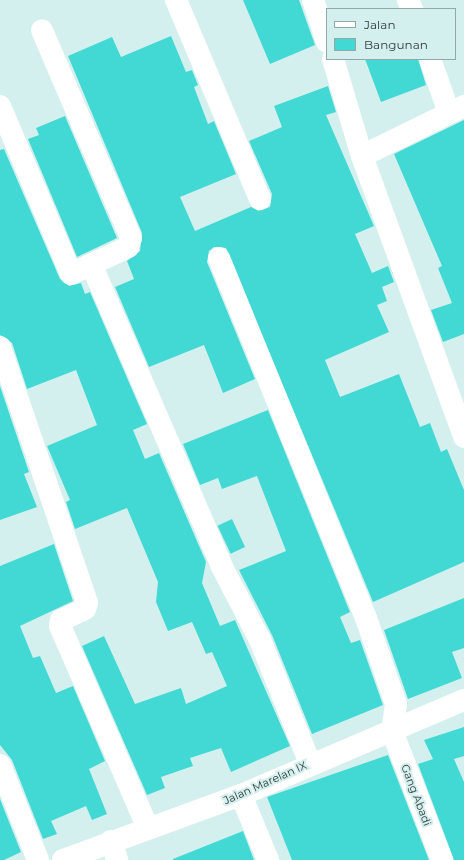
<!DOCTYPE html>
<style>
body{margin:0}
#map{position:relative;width:464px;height:860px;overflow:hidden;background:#d4f0ee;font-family:Montserrat,sans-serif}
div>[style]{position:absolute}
.building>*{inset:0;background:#42d9d4;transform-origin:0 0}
.street>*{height:22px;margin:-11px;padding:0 11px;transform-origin:11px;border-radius:11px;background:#fff}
.secondary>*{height:22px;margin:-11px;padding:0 11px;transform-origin:11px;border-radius:11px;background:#fff}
span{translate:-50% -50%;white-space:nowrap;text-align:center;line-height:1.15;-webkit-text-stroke:4px #d4f0ee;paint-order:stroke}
.street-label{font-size:11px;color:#313c3b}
.legend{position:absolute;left:326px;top:8px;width:130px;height:52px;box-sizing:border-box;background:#d4f0ee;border:1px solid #93a8a6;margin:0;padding:5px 7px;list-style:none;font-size:12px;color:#313c3b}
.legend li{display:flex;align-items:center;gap:8px;height:20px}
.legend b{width:20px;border:1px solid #93a8a6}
</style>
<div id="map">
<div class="building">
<i style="clip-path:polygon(243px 0,299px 0,315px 45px,270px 64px)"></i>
<i style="clip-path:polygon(171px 36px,186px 72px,192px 70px,198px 85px,194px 87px,208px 124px,214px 121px,236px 174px,180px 197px,195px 231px,251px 207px,259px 211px,270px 207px,272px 194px,249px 141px,282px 127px,274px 106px,328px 86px,336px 112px,326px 115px,374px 226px,355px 234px,372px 273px,388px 266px,394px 282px,382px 287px,387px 301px,377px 305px,389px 332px,325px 360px,340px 397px,399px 374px,420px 427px,430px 423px,441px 452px,447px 449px,464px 490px,464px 562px,373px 602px,226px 248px,214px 247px,209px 251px,207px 262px,255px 379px,223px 393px,204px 345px,149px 367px,115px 287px,134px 279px,127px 261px,140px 251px,142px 233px,68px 56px,112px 37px,121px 57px)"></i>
<i style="clip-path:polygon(365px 59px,418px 59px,426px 85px,381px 102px)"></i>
<i style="clip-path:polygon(65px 116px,117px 238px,77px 257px,28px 139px,39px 135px,36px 128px)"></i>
<i style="clip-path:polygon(464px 120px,464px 334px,443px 342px,431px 310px,452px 303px,438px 268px,442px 266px,394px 154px)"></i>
<i style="clip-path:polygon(4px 149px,60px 279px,69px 286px,81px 283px,85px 294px,90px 292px,147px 424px,133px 430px,145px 459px,159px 453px,206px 562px,202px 583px,220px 626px,235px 620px,290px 746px,231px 772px,221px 748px,190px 758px,193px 766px,161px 777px,165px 788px,147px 795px,82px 646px,104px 636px,135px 704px,181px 688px,186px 704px,227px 686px,212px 652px,206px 654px,192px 622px,168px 631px,156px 602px,158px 582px,127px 508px,75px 529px,66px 502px,70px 500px,47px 446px,97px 425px,76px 370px,27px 389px,12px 343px,0 335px,0 150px)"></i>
<i style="clip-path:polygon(0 386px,29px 472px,24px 474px,37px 507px,0 520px)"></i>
<i style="clip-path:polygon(268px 410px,350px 612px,340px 617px,351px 643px,360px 640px,383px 705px,312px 734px,272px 635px,239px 570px,286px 551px,257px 476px,222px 489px,218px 478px,200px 485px,183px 444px)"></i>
<i style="left:232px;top:519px;width:31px;height:16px;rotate:65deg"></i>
<i style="clip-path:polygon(54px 544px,73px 601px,20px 626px,33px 658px,40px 656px,56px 693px,73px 686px,105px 761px,89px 769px,107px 814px,92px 820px,86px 806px,51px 821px,57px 834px,43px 839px,12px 760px,0 745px,0 566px)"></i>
<i style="clip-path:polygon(464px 598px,464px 648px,452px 652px,462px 678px,408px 699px,384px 630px)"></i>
<i style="clip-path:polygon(464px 727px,464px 756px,454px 759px,464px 782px,464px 860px,454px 860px,418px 764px,433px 759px,424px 740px)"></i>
<i style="clip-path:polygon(388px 755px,429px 860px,292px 860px,267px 797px)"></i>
<i style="clip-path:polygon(0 799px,21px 852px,4px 860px,0 860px)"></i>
<i style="clip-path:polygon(243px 831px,254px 860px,173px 860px,173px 859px)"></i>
</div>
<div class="street">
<i style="left:176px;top:0;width:216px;rotate:67.1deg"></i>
<i style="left:313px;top:0;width:44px;rotate:71.6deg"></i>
<i style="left:408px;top:0;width:10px;rotate:66deg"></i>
<i style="left:333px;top:59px;width:101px;rotate:73.4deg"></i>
<i style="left:362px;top:156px;width:299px;rotate:70deg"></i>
<i style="left:430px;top:59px;width:57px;rotate:70.6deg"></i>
<i style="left:0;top:106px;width:182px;rotate:67.1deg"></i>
<i style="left:71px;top:274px;width:63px;rotate:-25.3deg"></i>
<i style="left:128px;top:247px;width:9px;rotate:-72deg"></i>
<i style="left:131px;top:238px;width:226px;rotate:-113.2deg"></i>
<i style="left:362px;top:156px;width:114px;rotate:-26.1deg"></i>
<i style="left:219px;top:258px;width:389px;rotate:67.8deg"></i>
<i style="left:366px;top:618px;width:91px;rotate:70.8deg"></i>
<i style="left:396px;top:704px;width:27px;rotate:98deg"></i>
<i style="left:392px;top:731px;width:138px;rotate:68.8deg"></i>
<i style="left:92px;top:266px;width:328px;rotate:66.6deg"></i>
<i style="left:222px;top:567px;width:82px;rotate:62.5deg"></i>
<i style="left:260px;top:640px;width:133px;rotate:67.9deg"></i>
<i style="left:0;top:347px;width:270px;rotate:71.2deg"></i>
<i style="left:87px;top:603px;width:6px;rotate:108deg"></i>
<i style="left:85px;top:609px;width:26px;rotate:155deg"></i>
<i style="left:61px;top:620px;width:6px;rotate:99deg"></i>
<i style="left:60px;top:626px;width:220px;rotate:66.5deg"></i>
<i style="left:0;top:765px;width:102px;rotate:68.2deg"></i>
<i style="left:241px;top:795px;width:70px;rotate:67.4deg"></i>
<i style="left:111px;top:841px;width:20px;rotate:72deg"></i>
</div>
<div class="secondary">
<i style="left:63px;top:860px;width:189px;rotate:-20.1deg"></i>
<i style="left:241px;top:795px;width:242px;rotate:-23.1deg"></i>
</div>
<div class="street-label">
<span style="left:265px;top:783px;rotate:-24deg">Jalan Marelan IX</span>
<span style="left:416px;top:795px;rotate:69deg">Gang Abadi</span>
</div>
<ul class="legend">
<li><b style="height:5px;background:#fff"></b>Jalan</li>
<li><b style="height:11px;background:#42d9d4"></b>Bangunan</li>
</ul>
</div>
